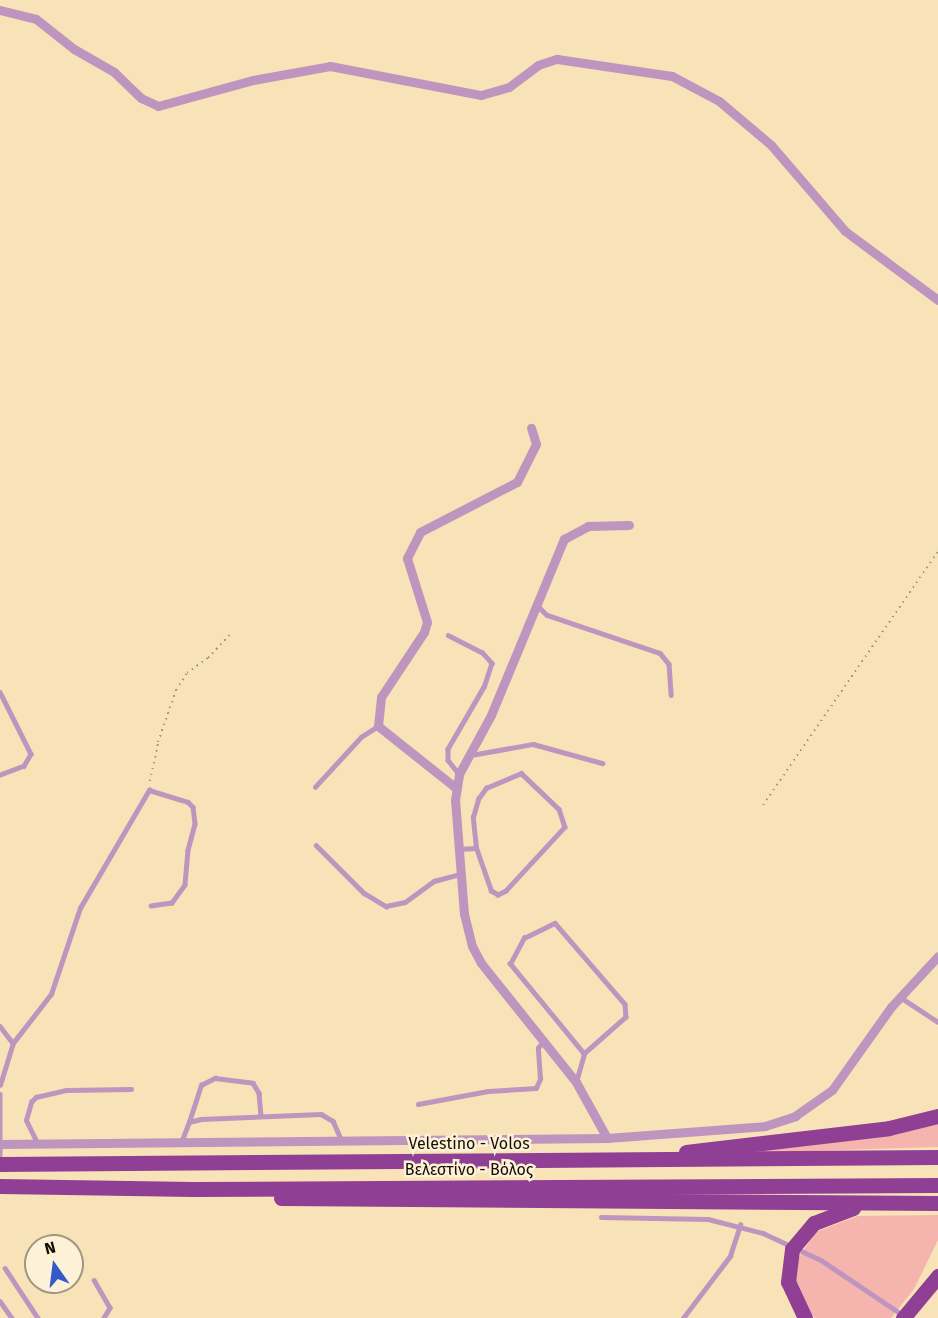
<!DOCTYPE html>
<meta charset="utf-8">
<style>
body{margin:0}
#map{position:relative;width:938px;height:1318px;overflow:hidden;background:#f7e3b7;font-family:"Fira Sans",sans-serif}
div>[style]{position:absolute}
.green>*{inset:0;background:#f5b5ae}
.path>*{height:2px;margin-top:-1px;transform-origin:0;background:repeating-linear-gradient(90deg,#a39474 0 1.5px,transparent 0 6px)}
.service>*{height:4.5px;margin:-2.25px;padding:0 2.25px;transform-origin:2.25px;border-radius:2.25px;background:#be95be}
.minor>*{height:9px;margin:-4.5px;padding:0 4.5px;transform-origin:4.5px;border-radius:4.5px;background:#be95be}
.trunk>*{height:15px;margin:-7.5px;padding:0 7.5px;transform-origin:7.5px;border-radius:7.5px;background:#904094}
span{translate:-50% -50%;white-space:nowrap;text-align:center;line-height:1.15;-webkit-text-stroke:5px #fdf1d7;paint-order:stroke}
.street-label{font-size:16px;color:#140d01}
.north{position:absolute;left:24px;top:1234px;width:60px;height:60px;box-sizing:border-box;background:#fdf1d7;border:2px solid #a09681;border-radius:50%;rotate:346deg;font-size:16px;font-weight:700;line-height:24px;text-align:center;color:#140d01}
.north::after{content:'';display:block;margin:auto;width:21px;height:27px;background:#345aca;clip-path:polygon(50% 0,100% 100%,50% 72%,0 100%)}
</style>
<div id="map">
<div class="green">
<i style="clip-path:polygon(938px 1122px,938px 1147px,748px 1153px)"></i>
<i style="clip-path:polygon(938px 1215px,938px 1240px,914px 1289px,891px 1318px,815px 1318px,806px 1308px,794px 1283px,795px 1263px,816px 1232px,858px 1216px)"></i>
</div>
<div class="path">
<i style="left:150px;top:781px;width:40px;rotate:-78deg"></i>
<i style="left:158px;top:742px;width:55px;rotate:-70.9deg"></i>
<i style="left:176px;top:690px;width:20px;rotate:-57deg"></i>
<i style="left:187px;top:673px;width:26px;rotate:-36deg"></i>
<i style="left:208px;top:658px;width:35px;rotate:-47deg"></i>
<i style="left:763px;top:805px;width:308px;rotate:-55.4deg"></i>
</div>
<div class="service">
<i style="left:537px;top:605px;width:14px;rotate:45deg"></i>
<i style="left:547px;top:615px;width:119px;rotate:18.6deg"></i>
<i style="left:660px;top:653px;width:14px;rotate:51deg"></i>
<i style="left:669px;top:664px;width:31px;rotate:86deg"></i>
<i style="left:448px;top:635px;width:38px;rotate:27deg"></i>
<i style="left:482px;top:652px;width:15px;rotate:48deg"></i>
<i style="left:492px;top:663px;width:25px;rotate:108deg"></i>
<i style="left:484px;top:687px;width:72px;rotate:120.1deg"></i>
<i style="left:448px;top:749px;width:11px;rotate:90deg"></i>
<i style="left:448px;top:760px;width:18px;rotate:52deg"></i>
<i style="left:0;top:692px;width:69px;rotate:63.4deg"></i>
<i style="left:31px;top:754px;width:14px;rotate:120deg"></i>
<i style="left:24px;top:766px;width:26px;rotate:159deg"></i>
<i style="left:471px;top:755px;width:63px;rotate:-10.1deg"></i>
<i style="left:533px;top:744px;width:72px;rotate:15.4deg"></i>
<i style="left:521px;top:773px;width:52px;rotate:43.5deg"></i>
<i style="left:559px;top:809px;width:19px;rotate:72deg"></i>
<i style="left:565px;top:827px;width:87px;rotate:132.7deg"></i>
<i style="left:506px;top:891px;width:9px;rotate:153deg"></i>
<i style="left:498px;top:895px;width:8px;rotate:-150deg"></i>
<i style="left:491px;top:891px;width:46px;rotate:-109.2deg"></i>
<i style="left:476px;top:848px;width:31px;rotate:-96deg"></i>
<i style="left:473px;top:817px;width:19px;rotate:-74deg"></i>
<i style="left:478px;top:799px;width:14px;rotate:-54deg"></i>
<i style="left:486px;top:788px;width:38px;rotate:-23deg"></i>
<i style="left:315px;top:787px;width:68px;rotate:-47.4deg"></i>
<i style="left:361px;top:737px;width:20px;rotate:-33deg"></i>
<i style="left:316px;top:845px;width:68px;rotate:45deg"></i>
<i style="left:364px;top:893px;width:26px;rotate:31deg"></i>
<i style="left:386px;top:906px;width:19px;rotate:-12deg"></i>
<i style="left:405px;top:902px;width:36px;rotate:-36deg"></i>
<i style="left:434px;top:881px;width:27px;rotate:-15deg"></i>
<i style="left:458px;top:849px;width:18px;rotate:-3deg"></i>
<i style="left:555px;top:923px;width:107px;rotate:49.2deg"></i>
<i style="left:625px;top:1004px;width:13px;rotate:86deg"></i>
<i style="left:626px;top:1017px;width:56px;rotate:138.6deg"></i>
<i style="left:584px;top:1054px;width:117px;rotate:-129.4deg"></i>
<i style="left:510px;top:964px;width:30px;rotate:-62deg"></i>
<i style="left:524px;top:938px;width:34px;rotate:-26deg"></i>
<i style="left:900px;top:997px;width:45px;rotate:33.3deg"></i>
<i style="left:0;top:1026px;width:21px;rotate:53deg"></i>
<i style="left:576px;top:1082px;width:29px;rotate:-74deg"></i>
<i style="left:0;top:1085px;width:44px;rotate:-72.8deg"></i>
<i style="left:13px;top:1043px;width:62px;rotate:-52.2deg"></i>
<i style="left:51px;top:994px;width:91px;rotate:-71.4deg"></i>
<i style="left:80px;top:908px;width:137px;rotate:-59.7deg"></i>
<i style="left:149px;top:790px;width:41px;rotate:17.1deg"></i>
<i style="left:188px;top:802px;width:7px;rotate:45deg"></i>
<i style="left:193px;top:807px;width:17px;rotate:83deg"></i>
<i style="left:195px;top:824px;width:27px;rotate:105deg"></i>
<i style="left:188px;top:850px;width:35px;rotate:95deg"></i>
<i style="left:185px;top:885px;width:22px;rotate:126deg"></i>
<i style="left:172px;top:903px;width:21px;rotate:172deg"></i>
<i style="left:0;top:1094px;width:61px;rotate:90deg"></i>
<i style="left:418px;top:1104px;width:71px;rotate:-10.5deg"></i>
<i style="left:488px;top:1091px;width:48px;rotate:-3.6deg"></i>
<i style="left:536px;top:1088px;width:10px;rotate:-66deg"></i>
<i style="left:540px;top:1079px;width:31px;rotate:-94deg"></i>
<i style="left:538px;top:1048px;width:10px;rotate:-53deg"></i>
<i style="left:189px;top:1122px;width:39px;rotate:-72deg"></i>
<i style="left:201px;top:1085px;width:16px;rotate:-27deg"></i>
<i style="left:215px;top:1078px;width:38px;rotate:7deg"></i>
<i style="left:253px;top:1083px;width:12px;rotate:59deg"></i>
<i style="left:259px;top:1093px;width:23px;rotate:85deg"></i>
<i style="left:182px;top:1140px;width:19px;rotate:-69deg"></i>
<i style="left:189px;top:1122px;width:12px;rotate:-14deg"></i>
<i style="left:201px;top:1119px;width:120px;rotate:-2.4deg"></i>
<i style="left:321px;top:1114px;width:14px;rotate:30deg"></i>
<i style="left:333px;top:1121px;width:20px;rotate:66deg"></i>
<i style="left:37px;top:1143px;width:25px;rotate:-116deg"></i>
<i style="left:26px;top:1120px;width:19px;rotate:-74deg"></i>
<i style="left:31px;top:1102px;width:7px;rotate:-45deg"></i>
<i style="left:36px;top:1097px;width:31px;rotate:-13deg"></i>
<i style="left:66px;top:1090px;width:65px;rotate:-0.9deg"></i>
<i style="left:601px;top:1217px;width:107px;rotate:1.1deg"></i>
<i style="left:708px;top:1219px;width:57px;rotate:14.3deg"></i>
<i style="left:763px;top:1233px;width:64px;rotate:25deg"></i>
<i style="left:821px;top:1260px;width:99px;rotate:33.9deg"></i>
<i style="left:5px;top:1268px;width:60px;rotate:56.6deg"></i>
<i style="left:94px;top:1280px;width:32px;rotate:60deg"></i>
<i style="left:110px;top:1308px;width:12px;rotate:121deg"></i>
<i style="left:0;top:1301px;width:21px;rotate:55deg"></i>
<i style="left:683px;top:1318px;width:78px;rotate:-52.8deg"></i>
<i style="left:730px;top:1256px;width:33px;rotate:-72deg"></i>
</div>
<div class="minor">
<i style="left:0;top:10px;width:37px;rotate:14deg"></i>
<i style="left:36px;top:19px;width:48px;rotate:38.3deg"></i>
<i style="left:74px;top:49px;width:46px;rotate:29.9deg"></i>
<i style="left:114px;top:72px;width:37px;rotate:44deg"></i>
<i style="left:141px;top:98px;width:19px;rotate:25deg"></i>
<i style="left:158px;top:106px;width:98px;rotate:-15.3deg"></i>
<i style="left:253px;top:80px;width:78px;rotate:-10.3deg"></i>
<i style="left:330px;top:66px;width:154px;rotate:10.9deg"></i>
<i style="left:481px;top:95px;width:29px;rotate:-16deg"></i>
<i style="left:509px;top:87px;width:36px;rotate:-37deg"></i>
<i style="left:538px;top:65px;width:20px;rotate:-18deg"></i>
<i style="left:557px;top:59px;width:116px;rotate:8.4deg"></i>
<i style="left:672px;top:76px;width:53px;rotate:28deg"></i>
<i style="left:719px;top:101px;width:68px;rotate:40.2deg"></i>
<i style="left:771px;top:145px;width:113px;rotate:49.3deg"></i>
<i style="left:845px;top:231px;width:116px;rotate:36.6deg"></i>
<i style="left:456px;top:788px;width:100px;rotate:-141.5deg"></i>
<i style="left:378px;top:726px;width:29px;rotate:-84deg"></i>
<i style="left:381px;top:697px;width:78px;rotate:-56.5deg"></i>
<i style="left:424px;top:632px;width:10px;rotate:-73deg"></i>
<i style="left:427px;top:622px;width:67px;rotate:-107.4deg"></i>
<i style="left:407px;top:558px;width:29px;rotate:-63deg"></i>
<i style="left:420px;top:532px;width:109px;rotate:-27.3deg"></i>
<i style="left:517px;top:482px;width:42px;rotate:-63.4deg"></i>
<i style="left:536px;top:444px;width:17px;rotate:-107deg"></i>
<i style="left:607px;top:1138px;width:64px;rotate:-119deg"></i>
<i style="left:576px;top:1082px;width:152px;rotate:-128.6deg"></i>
<i style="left:481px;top:963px;width:19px;rotate:-118deg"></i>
<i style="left:472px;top:946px;width:33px;rotate:-104deg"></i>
<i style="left:464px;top:914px;width:114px;rotate:-94.5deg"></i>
<i style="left:455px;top:800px;width:26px;rotate:-81deg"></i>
<i style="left:459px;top:774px;width:67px;rotate:-61.5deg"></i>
<i style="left:491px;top:715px;width:191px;rotate:-67.5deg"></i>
<i style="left:564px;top:539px;width:27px;rotate:-28deg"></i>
<i style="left:588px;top:526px;width:41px;rotate:-1.4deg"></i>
<i style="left:0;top:1144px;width:607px;rotate:-0.57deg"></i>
<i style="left:607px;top:1138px;width:158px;rotate:-4.3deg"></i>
<i style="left:765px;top:1126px;width:32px;rotate:-18deg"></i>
<i style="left:795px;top:1116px;width:45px;rotate:-35.1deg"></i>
<i style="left:832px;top:1090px;width:102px;rotate:-54.6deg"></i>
<i style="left:891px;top:1007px;width:69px;rotate:-47.3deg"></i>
</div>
<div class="trunk">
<i style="left:686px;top:1152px;width:204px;rotate:-6.7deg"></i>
<i style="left:889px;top:1128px;width:50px;rotate:-13.8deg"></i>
<i style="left:0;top:1164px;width:938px;rotate:-0.43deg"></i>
<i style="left:0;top:1186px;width:193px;rotate:0.9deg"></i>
<i style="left:193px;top:1189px;width:745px;rotate:-0.31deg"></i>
<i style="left:281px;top:1198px;width:657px;rotate:0.44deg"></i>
<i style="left:805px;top:1318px;width:40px;rotate:-115deg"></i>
<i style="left:788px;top:1282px;width:33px;rotate:-83deg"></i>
<i style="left:792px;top:1249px;width:34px;rotate:-50deg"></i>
<i style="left:814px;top:1223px;width:42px;rotate:-21deg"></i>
<i style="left:903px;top:1318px;width:55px;rotate:-50.2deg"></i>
</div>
<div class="street-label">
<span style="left:469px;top:1144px">Velestino - Volos</span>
<span style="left:469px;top:1170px">Βελεστίνο - Βόλος</span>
</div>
<div class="north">N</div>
</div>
